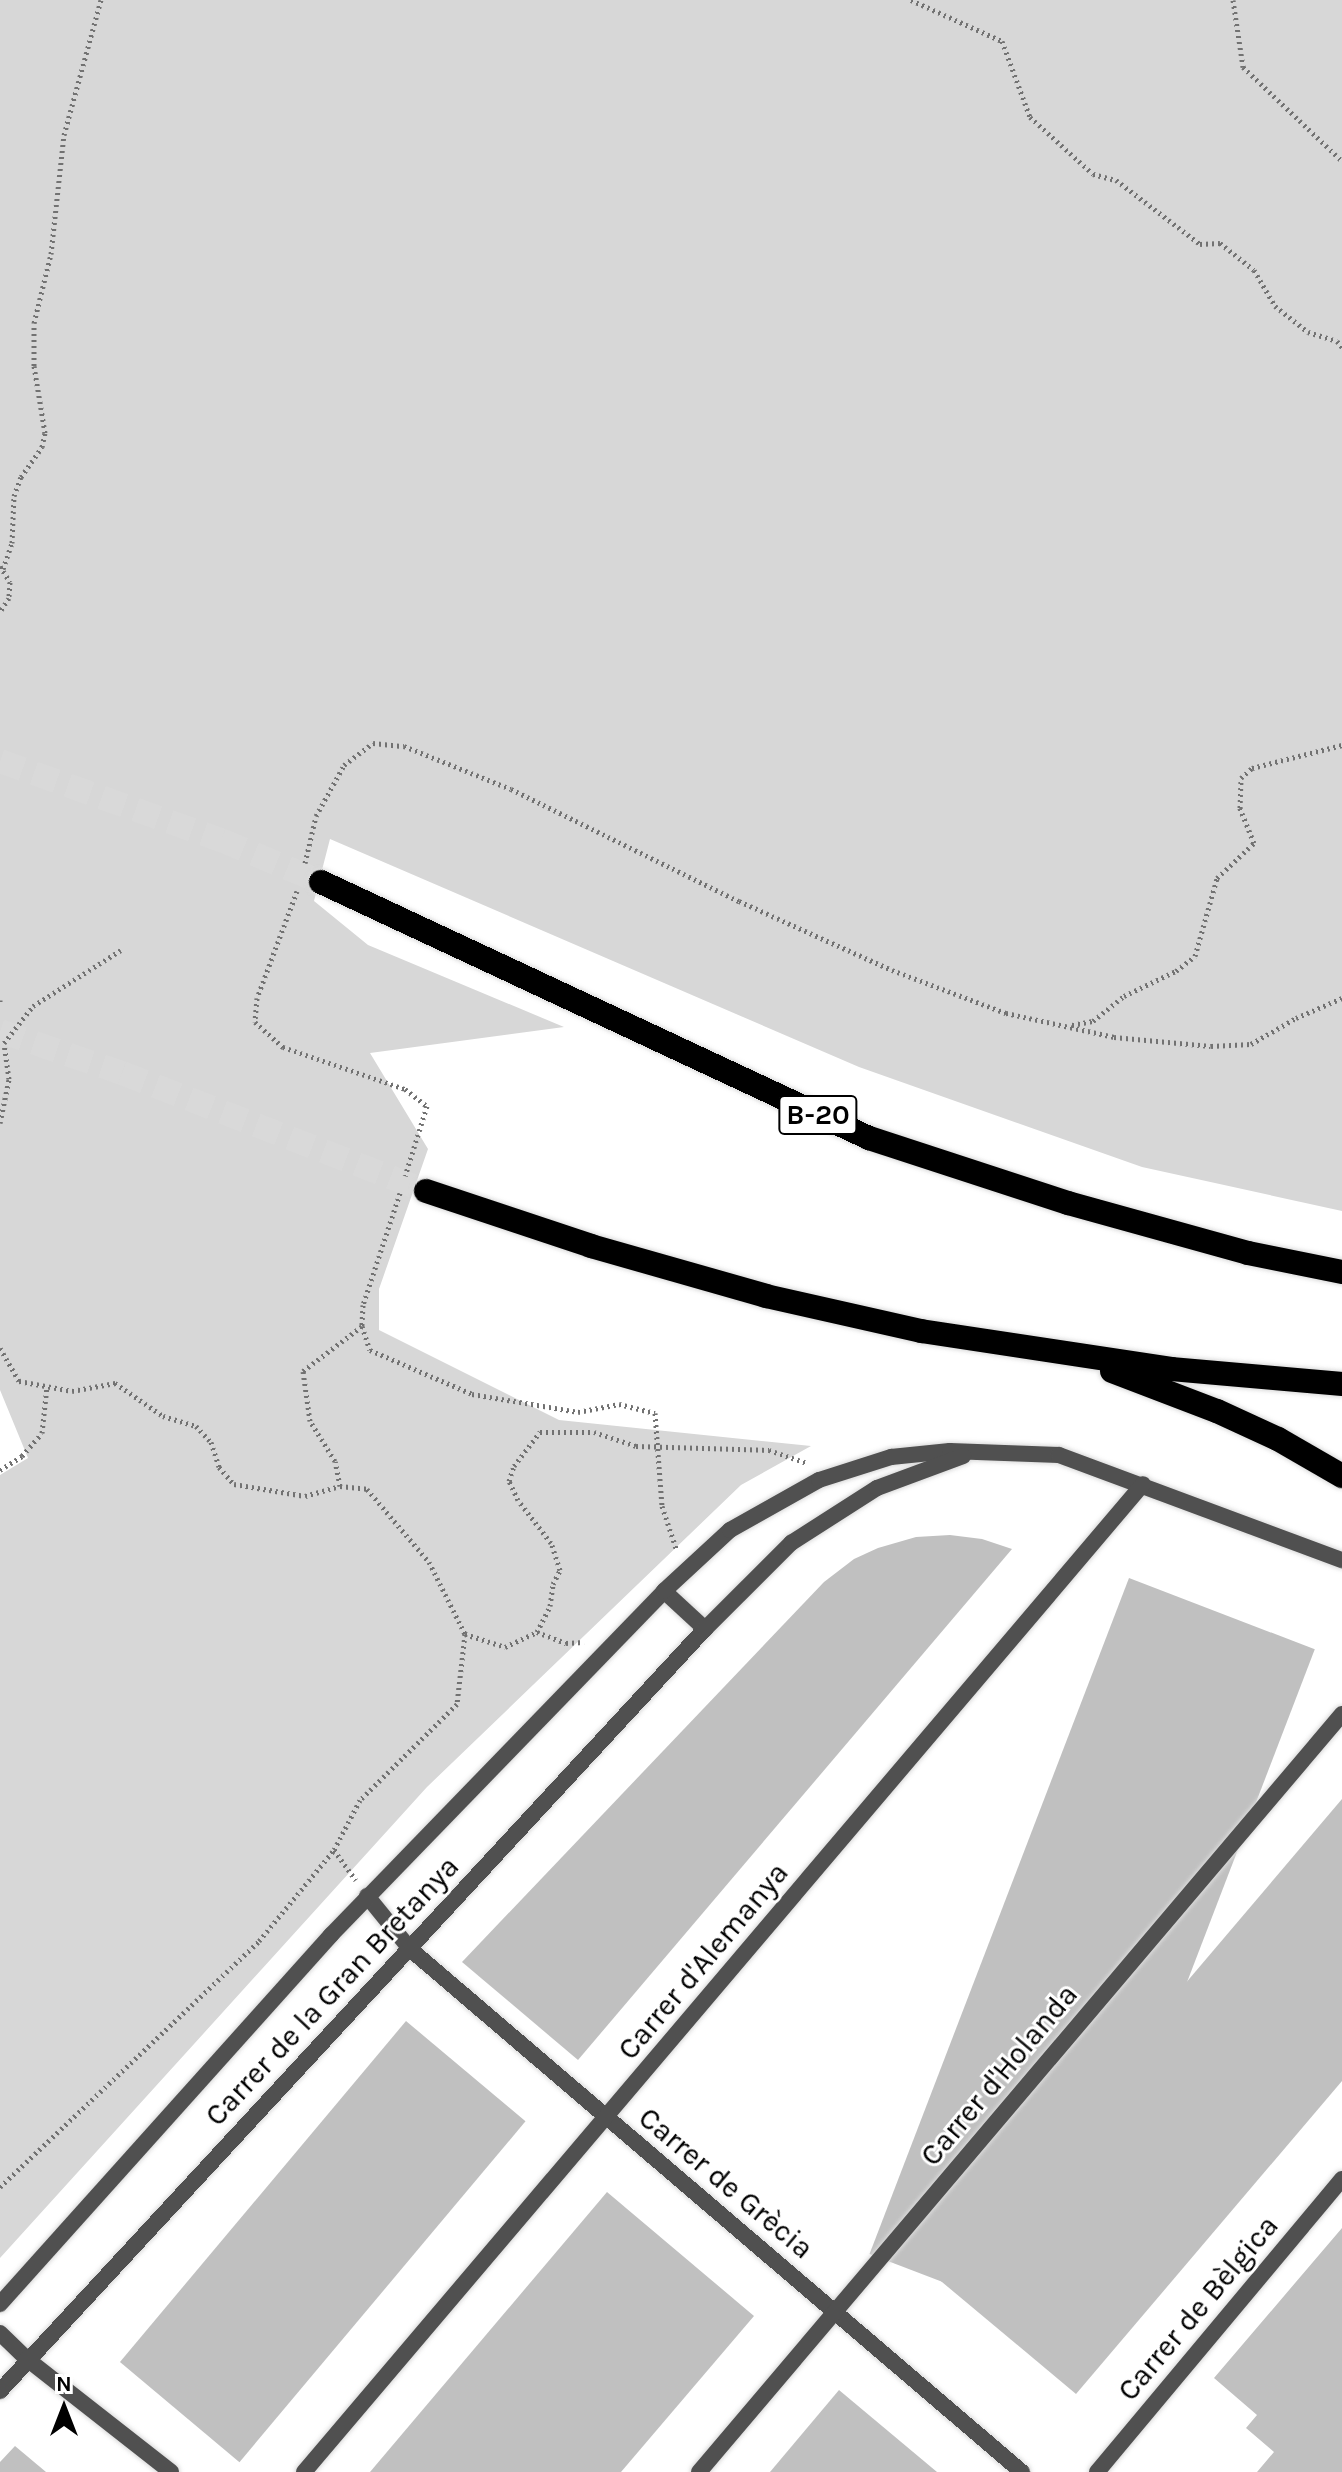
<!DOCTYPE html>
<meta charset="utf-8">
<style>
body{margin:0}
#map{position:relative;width:1342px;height:2472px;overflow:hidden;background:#fff;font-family:Karla,sans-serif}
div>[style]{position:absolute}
.green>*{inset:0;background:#d7d7d7}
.building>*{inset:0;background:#c0c0c0;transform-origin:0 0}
.motorway-tunnel>*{height:24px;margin-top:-12px;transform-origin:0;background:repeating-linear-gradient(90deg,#d9d9d9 0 24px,transparent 0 36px)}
.path>*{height:5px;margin-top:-2.5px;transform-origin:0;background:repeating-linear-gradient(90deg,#727272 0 2px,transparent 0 6px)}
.roads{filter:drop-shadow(0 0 2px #dbdbdb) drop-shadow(0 0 2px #dbdbdb)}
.minor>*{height:16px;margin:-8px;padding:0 8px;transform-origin:8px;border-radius:8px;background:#505050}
.motorway>*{height:24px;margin:-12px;padding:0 12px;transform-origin:12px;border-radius:12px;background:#000}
span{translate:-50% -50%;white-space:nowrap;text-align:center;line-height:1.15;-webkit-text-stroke:6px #fff;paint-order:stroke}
.shield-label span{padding:2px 6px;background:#fff;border:2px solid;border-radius:6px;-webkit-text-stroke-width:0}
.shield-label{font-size:28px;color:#000;font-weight:700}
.street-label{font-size:30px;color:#000}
.north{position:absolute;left:24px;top:2368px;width:80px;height:80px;-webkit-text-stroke:6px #fff;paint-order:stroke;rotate:0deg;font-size:22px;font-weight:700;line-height:32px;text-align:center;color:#000}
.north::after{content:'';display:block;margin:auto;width:28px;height:36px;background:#000;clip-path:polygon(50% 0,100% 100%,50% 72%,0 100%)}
</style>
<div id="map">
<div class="green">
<i style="clip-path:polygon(0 0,1342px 0,1342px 1211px,1142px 1167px,859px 1067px,330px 839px,314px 901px,368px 945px,564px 1027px,370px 1053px,428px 1149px,379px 1289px,379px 1330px,559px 1420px,811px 1446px,741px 1485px,427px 1787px,0 2258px,0 1475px,28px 1458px,0 1390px)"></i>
</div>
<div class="building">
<i style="clip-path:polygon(950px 1535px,982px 1539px,1012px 1549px,578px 2060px,462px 1962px,824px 1582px,854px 1559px,878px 1548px,916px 1537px)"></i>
<i style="left:1129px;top:1578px;width:199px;height:724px;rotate:21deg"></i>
<i style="clip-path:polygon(1342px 1799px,1342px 2081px,1076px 2394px,936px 2277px)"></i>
<i style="left:406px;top:2021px;width:156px;height:445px;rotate:40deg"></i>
<i style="clip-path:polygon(607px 2192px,754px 2316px,621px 2472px,370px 2472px)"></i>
<i style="clip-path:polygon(1342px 2228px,1342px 2472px,1257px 2472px,1274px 2452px,1246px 2428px,1257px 2415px,1214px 2378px)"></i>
<i style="clip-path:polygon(839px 2390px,937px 2472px,770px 2472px)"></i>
<i style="clip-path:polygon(15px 2446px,46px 2472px,0 2472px,0 2462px)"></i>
</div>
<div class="motorway-tunnel">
<i style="left:0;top:761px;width:235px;rotate:19.7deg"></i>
<i style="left:221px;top:840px;width:108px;rotate:22.8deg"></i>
<i style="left:0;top:1031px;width:129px;rotate:19deg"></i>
<i style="left:122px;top:1073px;width:326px;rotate:21.2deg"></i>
</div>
<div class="path">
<i style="left:911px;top:0;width:100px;rotate:24.3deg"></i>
<i style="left:1002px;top:41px;width:81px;rotate:69.8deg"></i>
<i style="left:1030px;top:117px;width:85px;rotate:42.1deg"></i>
<i style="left:1093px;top:174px;width:24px;rotate:15deg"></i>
<i style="left:1116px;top:180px;width:106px;rotate:37.3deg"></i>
<i style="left:1200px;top:244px;width:20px;rotate:-3deg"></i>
<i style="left:1220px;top:243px;width:43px;rotate:38.5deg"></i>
<i style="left:1254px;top:270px;width:42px;rotate:59.7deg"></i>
<i style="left:1275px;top:306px;width:42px;rotate:38.2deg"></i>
<i style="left:1308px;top:332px;width:30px;rotate:17deg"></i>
<i style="left:1337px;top:341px;width:8px;rotate:50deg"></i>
<i style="left:1233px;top:0;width:68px;rotate:81.5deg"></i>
<i style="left:1243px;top:67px;width:137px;rotate:43.5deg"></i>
<i style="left:0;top:566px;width:19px;rotate:58deg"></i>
<i style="left:10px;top:582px;width:16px;rotate:94deg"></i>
<i style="left:9px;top:598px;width:17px;rotate:123deg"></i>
<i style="left:3px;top:569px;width:28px;rotate:-71deg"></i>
<i style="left:12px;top:543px;width:47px;rotate:-87.6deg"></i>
<i style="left:14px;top:496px;width:20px;rotate:-70deg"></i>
<i style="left:21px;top:477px;width:37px;rotate:-55deg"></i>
<i style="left:42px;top:447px;width:14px;rotate:-78deg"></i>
<i style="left:45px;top:433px;width:68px;rotate:-99.3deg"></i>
<i style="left:34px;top:366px;width:43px;rotate:-90deg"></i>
<i style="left:34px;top:323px;width:71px;rotate:-76.2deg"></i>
<i style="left:51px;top:254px;width:120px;rotate:-83.8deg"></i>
<i style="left:64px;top:135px;width:140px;rotate:-74.7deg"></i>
<i style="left:305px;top:863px;width:48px;rotate:-76.8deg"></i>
<i style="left:316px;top:816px;width:58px;rotate:-61.2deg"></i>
<i style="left:344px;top:765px;width:36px;rotate:-37deg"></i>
<i style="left:373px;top:743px;width:31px;rotate:6deg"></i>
<i style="left:404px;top:746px;width:115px;rotate:21.9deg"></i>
<i style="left:511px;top:789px;width:254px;rotate:26.2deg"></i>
<i style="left:739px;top:901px;width:168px;rotate:24.3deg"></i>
<i style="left:892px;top:970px;width:122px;rotate:20.7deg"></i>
<i style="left:1006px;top:1013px;width:111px;rotate:12.5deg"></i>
<i style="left:1114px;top:1037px;width:97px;rotate:5.3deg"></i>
<i style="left:1211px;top:1046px;width:40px;rotate:-2.9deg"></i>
<i style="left:1251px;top:1044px;width:52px;rotate:-30deg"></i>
<i style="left:1296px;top:1018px;width:50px;rotate:-23.5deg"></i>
<i style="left:297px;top:891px;width:114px;rotate:110.5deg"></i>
<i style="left:257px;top:998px;width:24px;rotate:95deg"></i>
<i style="left:255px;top:1022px;width:38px;rotate:42deg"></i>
<i style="left:283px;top:1047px;width:129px;rotate:19deg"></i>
<i style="left:405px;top:1089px;width:28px;rotate:38deg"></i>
<i style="left:427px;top:1106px;width:73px;rotate:107.4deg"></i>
<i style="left:0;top:1000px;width:3px;rotate:90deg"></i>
<i style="left:1072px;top:1025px;width:21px;rotate:-11deg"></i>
<i style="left:1093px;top:1021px;width:40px;rotate:-39deg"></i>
<i style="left:1124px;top:996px;width:58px;rotate:-25.7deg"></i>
<i style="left:1176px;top:971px;width:24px;rotate:-38deg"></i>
<i style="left:1195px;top:956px;width:81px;rotate:-74.2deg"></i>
<i style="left:1217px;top:878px;width:51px;rotate:-43.4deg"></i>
<i style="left:1254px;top:843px;width:38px;rotate:-112deg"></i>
<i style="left:1240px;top:808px;width:30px;rotate:-88deg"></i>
<i style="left:1241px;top:778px;width:15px;rotate:-42deg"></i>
<i style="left:1252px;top:768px;width:93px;rotate:-14.3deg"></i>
<i style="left:0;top:1123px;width:45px;rotate:-78.4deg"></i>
<i style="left:9px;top:1079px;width:36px;rotate:-98deg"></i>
<i style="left:4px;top:1043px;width:47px;rotate:-51.9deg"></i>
<i style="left:33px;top:1006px;width:104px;rotate:-32.5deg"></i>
<i style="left:400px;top:1193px;width:118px;rotate:108.3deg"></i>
<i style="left:363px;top:1305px;width:21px;rotate:93deg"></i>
<i style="left:362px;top:1326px;width:25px;rotate:72deg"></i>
<i style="left:370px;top:1350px;width:111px;rotate:23.3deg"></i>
<i style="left:472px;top:1394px;width:108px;rotate:9.6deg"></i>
<i style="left:578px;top:1412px;width:42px;rotate:-11deg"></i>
<i style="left:619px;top:1404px;width:37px;rotate:14deg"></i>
<i style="left:655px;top:1413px;width:93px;rotate:85.7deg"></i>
<i style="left:662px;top:1506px;width:47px;rotate:71.6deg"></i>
<i style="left:0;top:1348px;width:38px;rotate:60deg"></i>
<i style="left:19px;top:1381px;width:54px;rotate:10.7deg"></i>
<i style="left:72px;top:1391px;width:44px;rotate:-10.5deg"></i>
<i style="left:115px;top:1383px;width:58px;rotate:34.5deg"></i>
<i style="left:163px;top:1416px;width:34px;rotate:17deg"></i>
<i style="left:196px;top:1426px;width:22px;rotate:47deg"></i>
<i style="left:211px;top:1442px;width:26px;rotate:72deg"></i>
<i style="left:219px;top:1467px;width:23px;rotate:49deg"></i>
<i style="left:234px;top:1484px;width:72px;rotate:9.6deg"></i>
<i style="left:305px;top:1496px;width:36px;rotate:-16deg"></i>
<i style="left:340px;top:1486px;width:27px;rotate:6deg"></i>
<i style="left:367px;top:1489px;width:96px;rotate:49.7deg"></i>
<i style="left:429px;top:1562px;width:80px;rotate:63.4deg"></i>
<i style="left:465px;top:1634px;width:70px;rotate:96.5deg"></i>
<i style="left:457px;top:1704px;width:136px;rotate:135.3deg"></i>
<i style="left:360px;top:1800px;width:56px;rotate:117.5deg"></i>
<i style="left:334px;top:1850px;width:37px;rotate:54deg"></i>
<i style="left:0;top:1470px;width:26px;rotate:-32deg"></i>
<i style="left:22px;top:1456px;width:30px;rotate:-49deg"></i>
<i style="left:42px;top:1433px;width:47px;rotate:-83.9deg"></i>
<i style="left:340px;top:1486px;width:25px;rotate:-101deg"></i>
<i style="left:335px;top:1461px;width:47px;rotate:-122deg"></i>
<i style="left:310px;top:1421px;width:50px;rotate:-98deg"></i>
<i style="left:303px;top:1371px;width:74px;rotate:-37.3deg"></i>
<i style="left:537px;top:1632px;width:29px;rotate:-63deg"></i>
<i style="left:550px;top:1606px;width:22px;rotate:-82deg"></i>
<i style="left:553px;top:1584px;width:16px;rotate:-63deg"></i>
<i style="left:560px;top:1570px;width:28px;rotate:-108deg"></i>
<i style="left:551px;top:1543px;width:54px;rotate:-127.5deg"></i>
<i style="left:518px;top:1500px;width:21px;rotate:-115deg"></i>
<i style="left:509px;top:1481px;width:16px;rotate:-72deg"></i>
<i style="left:514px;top:1466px;width:43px;rotate:-52.6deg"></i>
<i style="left:540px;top:1432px;width:54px"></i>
<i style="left:594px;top:1432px;width:44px;rotate:18.4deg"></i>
<i style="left:636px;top:1446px;width:133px;rotate:1.7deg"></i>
<i style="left:769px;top:1450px;width:39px;rotate:19deg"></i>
<i style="left:465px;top:1634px;width:42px;rotate:18deg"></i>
<i style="left:505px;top:1647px;width:35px;rotate:-25deg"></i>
<i style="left:537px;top:1632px;width:31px;rotate:21deg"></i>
<i style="left:566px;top:1643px;width:18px;rotate:-3deg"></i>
<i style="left:0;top:2187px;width:357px;rotate:-43.5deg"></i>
<i style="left:259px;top:1941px;width:118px;rotate:-50.5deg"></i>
</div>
<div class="roads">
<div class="minor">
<i style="left:664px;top:1591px;width:56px;rotate:42.8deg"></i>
<i style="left:367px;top:1896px;width:68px;rotate:50.9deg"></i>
<i style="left:410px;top:1949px;width:805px;rotate:40.52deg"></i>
<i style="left:0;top:2304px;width:496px;rotate:-48.1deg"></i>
<i style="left:331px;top:1935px;width:479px;rotate:-45.9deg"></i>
<i style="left:664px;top:1591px;width:90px;rotate:-42.7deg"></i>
<i style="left:730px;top:1530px;width:102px;rotate:-29.3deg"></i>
<i style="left:819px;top:1480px;width:76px;rotate:-17.7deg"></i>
<i style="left:891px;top:1457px;width:59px;rotate:-5.8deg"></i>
<i style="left:950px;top:1451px;width:109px;rotate:2.1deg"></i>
<i style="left:1059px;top:1455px;width:302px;rotate:20.4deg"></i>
<i style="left:0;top:2333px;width:37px;rotate:44deg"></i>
<i style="left:27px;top:2359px;width:183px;rotate:38.1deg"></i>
<i style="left:0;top:2391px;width:1038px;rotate:-47.23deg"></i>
<i style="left:705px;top:1629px;width:122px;rotate:-45deg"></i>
<i style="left:791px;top:1543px;width:102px;rotate:-32.6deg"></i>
<i style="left:877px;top:1488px;width:92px;rotate:-20.4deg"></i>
<i style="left:304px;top:2472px;width:1296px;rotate:-49.66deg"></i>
<i style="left:699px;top:2472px;width:994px;rotate:-49.69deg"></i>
<i style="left:1097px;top:2472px;width:382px;rotate:-50.1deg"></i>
</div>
<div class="motorway">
<i style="left:321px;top:882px;width:605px;rotate:25.04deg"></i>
<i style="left:869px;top:1138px;width:209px;rotate:18.1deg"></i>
<i style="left:1068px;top:1203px;width:187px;rotate:15.5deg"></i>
<i style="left:1248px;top:1253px;width:96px;rotate:11.4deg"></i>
<i style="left:426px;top:1191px;width:174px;rotate:18.4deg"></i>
<i style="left:591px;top:1246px;width:182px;rotate:15.9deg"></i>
<i style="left:766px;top:1296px;width:159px;rotate:12.7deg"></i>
<i style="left:921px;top:1331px;width:253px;rotate:8.6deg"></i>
<i style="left:1171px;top:1369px;width:172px;rotate:5deg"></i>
<i style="left:1112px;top:1371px;width:112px;rotate:20.9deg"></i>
<i style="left:1217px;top:1411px;width:67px;rotate:24.7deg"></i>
<i style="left:1278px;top:1439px;width:74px;rotate:30deg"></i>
</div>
</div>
<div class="shield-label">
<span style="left:818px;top:1115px">B-20</span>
</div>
<div class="street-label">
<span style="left:703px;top:1961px;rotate:-50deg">Carrer d'Alemanya</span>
<span style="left:332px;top:1991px;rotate:-47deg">Carrer de la Gran Bretanya</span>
<span style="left:999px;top:2075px;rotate:-50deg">Carrer d'Holanda</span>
<span style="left:726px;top:2183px;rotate:40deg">Carrer de Grècia</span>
<span style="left:1198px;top:2308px;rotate:-50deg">Carrer de Bèlgica</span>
</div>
<div class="north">N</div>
</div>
